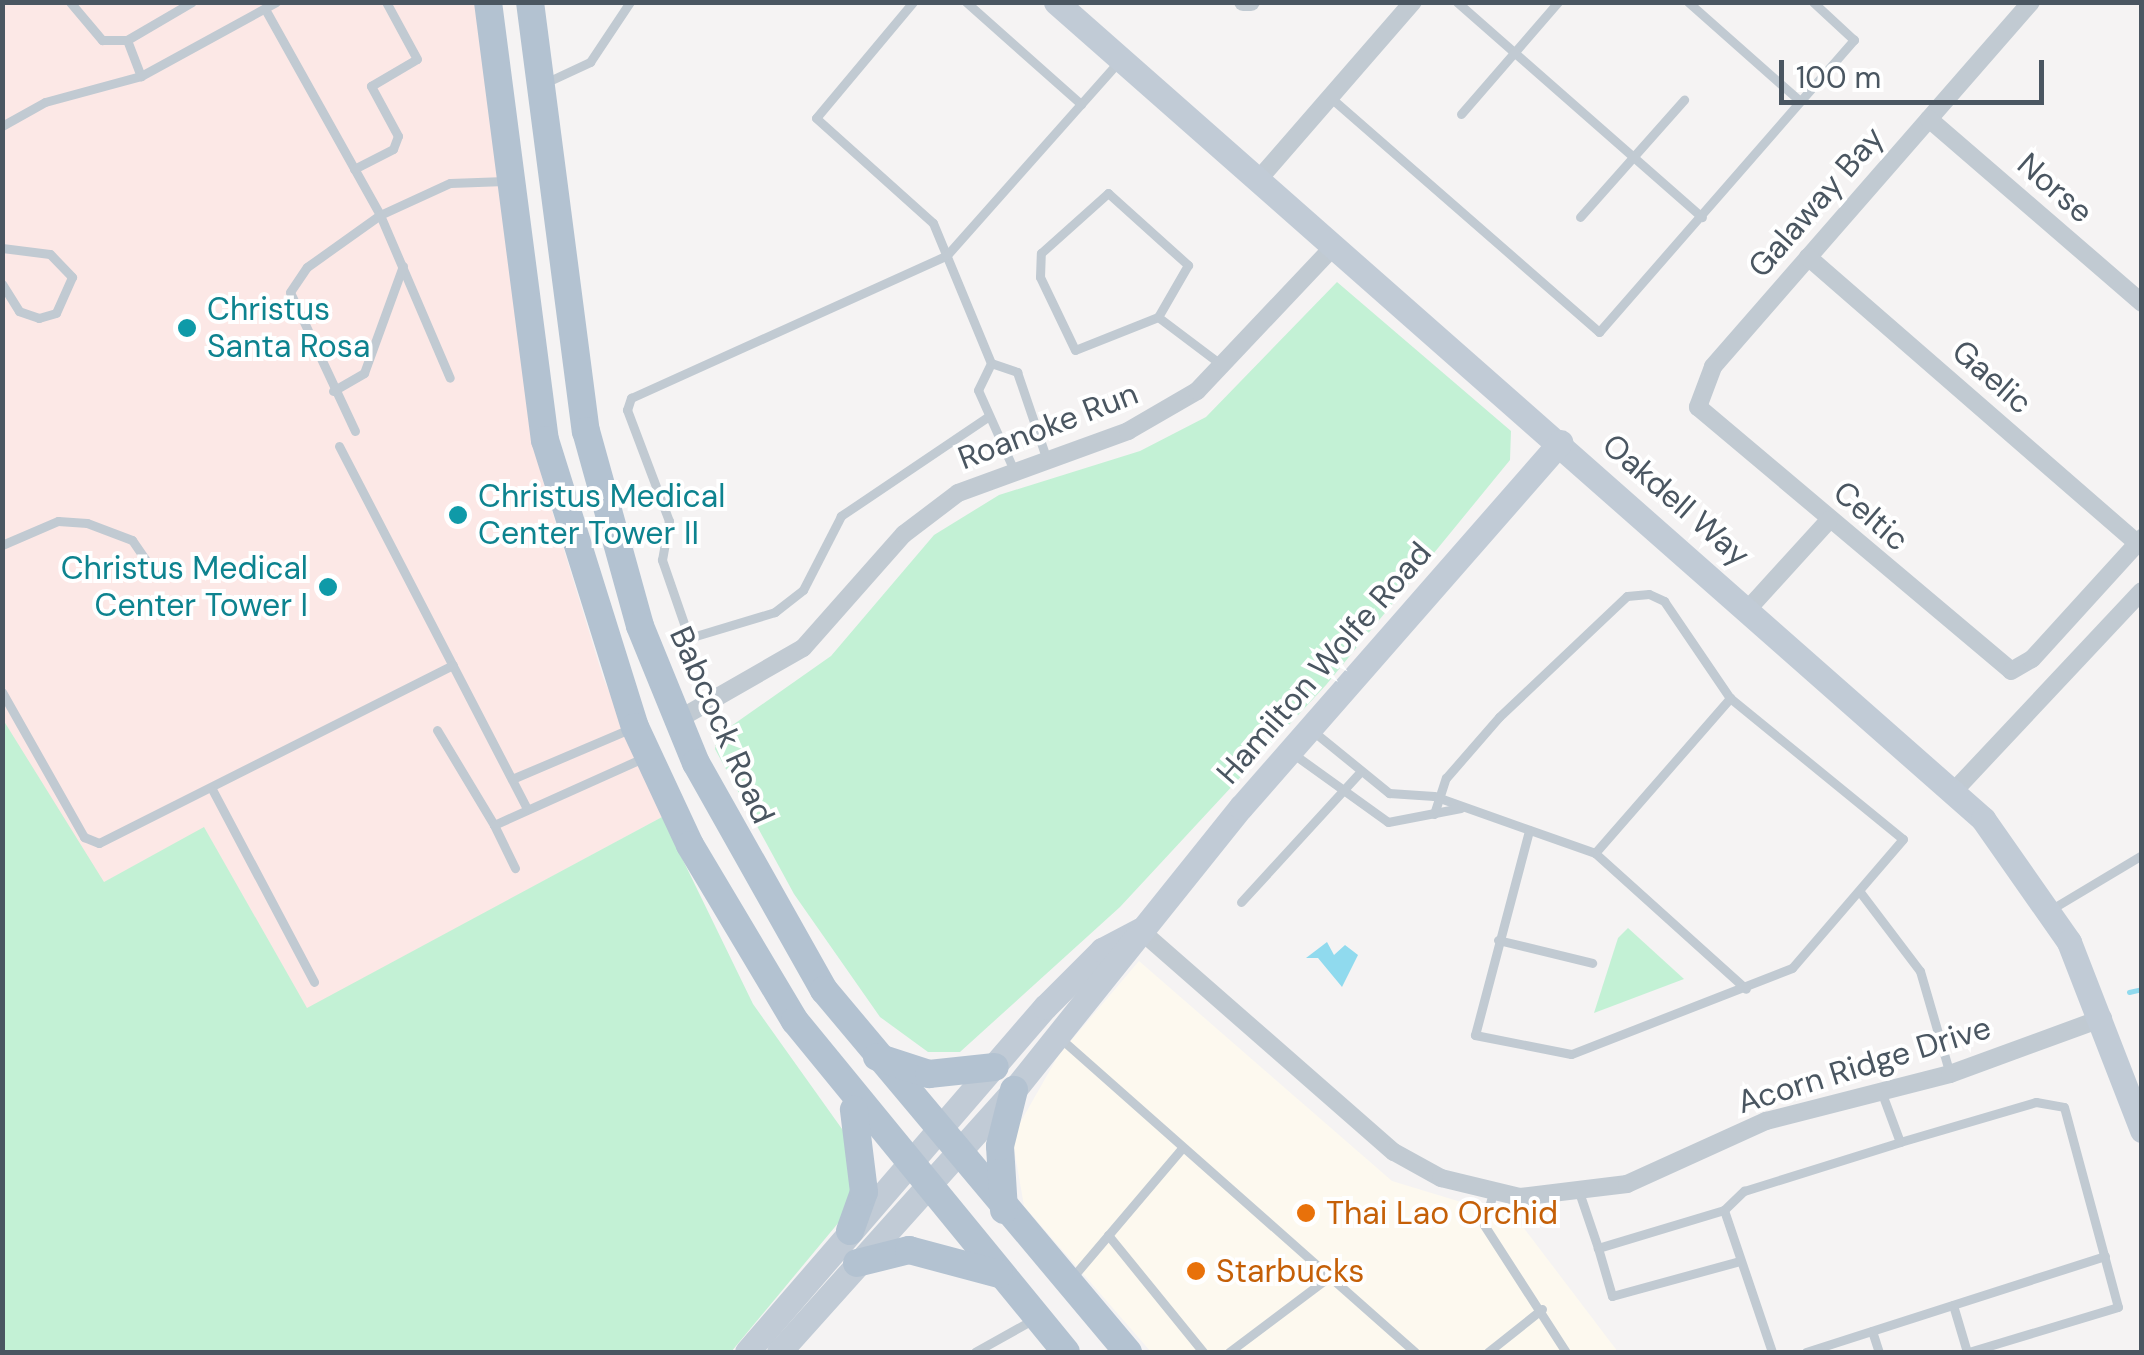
<!DOCTYPE html>
<style>
body{margin:0}
#map{position:relative;width:2144px;height:1355px;overflow:hidden;background:#f5f3f3;font-family:"DM Sans",sans-serif}
div>[style]{position:absolute}
.commercial>*{inset:0;background:#fdf9ef}
.medical>*{inset:0;background:#fce8e6}
.green>*{inset:0;background:#c3f1d5}
.water>*{inset:0;background:#90daee}
.stream>*{height:5px;margin:-2.5px;padding:0 2.5px;transform-origin:2.5px;border-radius:2.5px;background:#90daee}
.lane>*{height:9px;margin:-4.5px;padding:0 4.5px;transform-origin:4.5px;border-radius:4.5px;background:#c1cad2}
.street>*{height:18px;margin:-9px;padding:0 9px;transform-origin:9px;border-radius:9px;background:#c1cad2}
.secondary>*{height:25px;margin:-12.5px;padding:0 12.5px;transform-origin:12.5px;border-radius:12.5px;background:#c1cbd6}
.primary>*{height:28px;margin:-14px;padding:0 14px;transform-origin:14px;border-radius:14px;background:#b3c2d1}
.dots>*{width:28px;height:28px;translate:-50% -50%;box-sizing:border-box;border:5px solid #fff;border-radius:50%}
span{translate:-50% -50%;white-space:nowrap;text-align:center;line-height:1.15;-webkit-text-stroke:8px #fff;paint-order:stroke}
.street-label{font-size:32px;color:#4a5661}
.culture-label{font-size:32px;color:#0d838f}
.left{translate:0 -50%;text-align:left}
.right{translate:-100% -50%;text-align:right}
.food-label{font-size:32px;color:#c56008}
.frame{position:absolute;inset:0;border:5px solid #4a5661;pointer-events:none}
.scale{position:absolute;left:1779px;top:60px;width:265px;height:45px;box-sizing:border-box;border:5px solid #4a5661;border-top:0;padding-left:12px;font-size:30px;line-height:35px;white-space:nowrap;color:#4a5661;-webkit-text-stroke:8px #fff;paint-order:stroke}
</style>
<div id="map">
<div class="commercial">
<i style="clip-path:polygon(1139px 961px,1392px 1181px,1517px 1219px,1618px 1352px,1151px 1352px,1024px 1206px,1012px 1137px,1058px 1056px)"></i>
</div>
<div class="medical">
<i style="clip-path:polygon(3px 3px,475px 3px,542px 478px,603px 677px,662px 817px,307px 1009px,204px 828px,3px 937px)"></i>
</div>
<div class="green">
<i style="clip-path:polygon(1337px 282px,1511px 431px,1510px 460px,1326px 685px,1120px 907px,960px 1052px,928px 1052px,880px 1017px,794px 894px,715px 749px,717px 736px,831px 656px,934px 535px,999px 495px,1140px 451px,1206px 417px)"></i>
<i style="clip-path:polygon(2px 718px,104px 882px,204px 827px,307px 1008px,662px 817px,753px 1004px,847px 1136px,857px 1167px,844px 1216px,731px 1352px,3px 1352px)"></i>
<i style="clip-path:polygon(1628px 928px,1684px 979px,1594px 1013px,1618px 938px)"></i>
</div>
<div class="water">
<i style="clip-path:polygon(1327px 942px,1334px 955px,1345px 945px,1358px 955px,1342px 987px,1318px 958px,1306px 958px)"></i>
</div>
<div class="stream">
<i style="left:2129px;top:992px;width:13px;rotate:-13deg"></i>
</div>
<div class="lane">
<i style="left:70px;top:2px;width:50px;rotate:49.9deg"></i>
<i style="left:102px;top:40px;width:25px"></i>
<i style="left:127px;top:40px;width:75px;rotate:-30.3deg"></i>
<i style="left:913px;top:2px;width:151px;rotate:129.9deg"></i>
<i style="left:816px;top:118px;width:157px;rotate:41.9deg"></i>
<i style="left:933px;top:223px;width:152px;rotate:67.5deg"></i>
<i style="left:966px;top:2px;width:154px;rotate:41.6deg"></i>
<i style="left:1457px;top:2px;width:326px;rotate:41.3deg"></i>
<i style="left:1688px;top:2px;width:149px;rotate:41.5deg"></i>
<i style="left:265px;top:9px;width:236px;rotate:60.8deg"></i>
<i style="left:380px;top:215px;width:177px;rotate:66.8deg"></i>
<i style="left:127px;top:40px;width:39px;rotate:69deg"></i>
<i style="left:545px;top:83px;width:50px;rotate:-25deg"></i>
<i style="left:590px;top:62px;width:72px;rotate:-56.3deg"></i>
<i style="left:1331px;top:98px;width:356px;rotate:41.1deg"></i>
<i style="left:1599px;top:332px;width:388px;rotate:-48.9deg"></i>
<i style="left:1854px;top:40px;width:56px;rotate:-137.2deg"></i>
<i style="left:1461px;top:114px;width:148px;rotate:-49.1deg"></i>
<i style="left:2px;top:126px;width:49px;rotate:-29.2deg"></i>
<i style="left:45px;top:102px;width:99px;rotate:-15.2deg"></i>
<i style="left:141px;top:76px;width:154px;rotate:-28.7deg"></i>
<i style="left:354px;top:169px;width:44px;rotate:-27.1deg"></i>
<i style="left:393px;top:149px;width:14px;rotate:-69deg"></i>
<i style="left:398px;top:136px;width:57px;rotate:-118.4deg"></i>
<i style="left:371px;top:86px;width:53px;rotate:-30.4deg"></i>
<i style="left:417px;top:59px;width:65px;rotate:-118.5deg"></i>
<i style="left:1580px;top:217px;width:157px;rotate:-48.4deg"></i>
<i style="left:2px;top:248px;width:48px;rotate:7.1deg"></i>
<i style="left:50px;top:254px;width:32px;rotate:46deg"></i>
<i style="left:72px;top:277px;width:39px;rotate:114deg"></i>
<i style="left:56px;top:313px;width:18px;rotate:164deg"></i>
<i style="left:39px;top:318px;width:21px;rotate:-161deg"></i>
<i style="left:19px;top:311px;width:32px;rotate:-122deg"></i>
<i style="left:1158px;top:317px;width:89px;rotate:158.3deg"></i>
<i style="left:1075px;top:350px;width:81px;rotate:-115.6deg"></i>
<i style="left:1040px;top:277px;width:24px;rotate:-88deg"></i>
<i style="left:1041px;top:253px;width:90px;rotate:-41.8deg"></i>
<i style="left:1108px;top:193px;width:108px;rotate:42deg"></i>
<i style="left:1188px;top:265px;width:60px;rotate:120deg"></i>
<i style="left:1158px;top:317px;width:81px;rotate:37deg"></i>
<i style="left:333px;top:391px;width:36px;rotate:-30deg"></i>
<i style="left:364px;top:373px;width:114px;rotate:-70deg"></i>
<i style="left:989px;top:416px;width:179px;rotate:146deg"></i>
<i style="left:841px;top:516px;width:83px;rotate:117.2deg"></i>
<i style="left:803px;top:590px;width:36px;rotate:142deg"></i>
<i style="left:775px;top:612px;width:90px;rotate:163.2deg"></i>
<i style="left:689px;top:638px;width:83px;rotate:-109.1deg"></i>
<i style="left:662px;top:560px;width:40px;rotate:-80deg"></i>
<i style="left:669px;top:521px;width:119px;rotate:-110.7deg"></i>
<i style="left:627px;top:410px;width:13px;rotate:-72deg"></i>
<i style="left:631px;top:398px;width:347px;rotate:-24.3deg"></i>
<i style="left:947px;top:255px;width:259px;rotate:-48.4deg"></i>
<i style="left:355px;top:431px;width:153px;rotate:-115.1deg"></i>
<i style="left:290px;top:292px;width:30px;rotate:-56deg"></i>
<i style="left:307px;top:267px;width:90px;rotate:-35.5deg"></i>
<i style="left:380px;top:215px;width:77px;rotate:-24.6deg"></i>
<i style="left:450px;top:183px;width:55px;rotate:-2.1deg"></i>
<i style="left:339px;top:446px;width:406px;rotate:62.6deg"></i>
<i style="left:1012px;top:466px;width:83px;rotate:-114.1deg"></i>
<i style="left:978px;top:390px;width:30px;rotate:-64deg"></i>
<i style="left:991px;top:363px;width:28px;rotate:19deg"></i>
<i style="left:1017px;top:372px;width:90px;rotate:71.2deg"></i>
<i style="left:2px;top:545px;width:61px;rotate:-23.2deg"></i>
<i style="left:58px;top:521px;width:29px;rotate:4deg"></i>
<i style="left:87px;top:523px;width:48px;rotate:20.7deg"></i>
<i style="left:132px;top:540px;width:42px;rotate:55.6deg"></i>
<i style="left:2px;top:692px;width:167px;rotate:60.5deg"></i>
<i style="left:84px;top:837px;width:16px;rotate:22deg"></i>
<i style="left:99px;top:843px;width:396px;rotate:-26.7deg"></i>
<i style="left:437px;top:730px;width:111px;rotate:59deg"></i>
<i style="left:494px;top:825px;width:166px;rotate:-24.2deg"></i>
<i style="left:1314px;top:732px;width:97px;rotate:39.1deg"></i>
<i style="left:1389px;top:793px;width:45px;rotate:3.8deg"></i>
<i style="left:1434px;top:796px;width:171px;rotate:19.5deg"></i>
<i style="left:1595px;top:853px;width:203px;rotate:42deg"></i>
<i style="left:1292px;top:753px;width:118px;rotate:35.7deg"></i>
<i style="left:1388px;top:822px;width:74px;rotate:-10.9deg"></i>
<i style="left:512px;top:779px;width:130px;rotate:-23deg"></i>
<i style="left:213px;top:791px;width:216px;rotate:62.1deg"></i>
<i style="left:1434px;top:814px;width:38px;rotate:-72deg"></i>
<i style="left:1446px;top:778px;width:81px;rotate:-49deg"></i>
<i style="left:1499px;top:717px;width:176px;rotate:-43.4deg"></i>
<i style="left:1627px;top:596px;width:22px;rotate:-5deg"></i>
<i style="left:1649px;top:594px;width:17px;rotate:25deg"></i>
<i style="left:1664px;top:601px;width:117px;rotate:55.8deg"></i>
<i style="left:1730px;top:698px;width:223px;rotate:39.2deg"></i>
<i style="left:1903px;top:839px;width:170px;rotate:130.7deg"></i>
<i style="left:1792px;top:968px;width:237px;rotate:158.7deg"></i>
<i style="left:1571px;top:1054px;width:98px;rotate:-168.8deg"></i>
<i style="left:1475px;top:1035px;width:212px;rotate:-75.2deg"></i>
<i style="left:494px;top:825px;width:48px;rotate:64deg"></i>
<i style="left:1595px;top:853px;width:206px;rotate:-48.9deg"></i>
<i style="left:1860px;top:892px;width:99px;rotate:52.8deg"></i>
<i style="left:1920px;top:971px;width:107px;rotate:73.8deg"></i>
<i style="left:1241px;top:902px;width:176px;rotate:-47.5deg"></i>
<i style="left:2050px;top:910px;width:107px;rotate:-30.9deg"></i>
<i style="left:1498px;top:940px;width:97px;rotate:13.7deg"></i>
<i style="left:1060px;top:1038px;width:474px;rotate:41.5deg"></i>
<i style="left:1881px;top:1091px;width:54px;rotate:69.6deg"></i>
<i style="left:1900px;top:1142px;width:142px;rotate:-16.4deg"></i>
<i style="left:2036px;top:1102px;width:28px;rotate:10deg"></i>
<i style="left:2064px;top:1107px;width:207px;rotate:74.9deg"></i>
<i style="left:2118px;top:1307px;width:156px;rotate:163.2deg"></i>
<i style="left:1493px;top:1193px;width:33px;rotate:106deg"></i>
<i style="left:1484px;top:1225px;width:151px;rotate:57.2deg"></i>
<i style="left:1580px;top:1195px;width:56px;rotate:71.2deg"></i>
<i style="left:1724px;top:1210px;width:132px;rotate:163.2deg"></i>
<i style="left:1598px;top:1248px;width:50px;rotate:73.7deg"></i>
<i style="left:1612px;top:1296px;width:133px;rotate:-15.3deg"></i>
<i style="left:1108px;top:1235px;width:151px;rotate:50.9deg"></i>
<i style="left:1071px;top:1279px;width:172px;rotate:-49.7deg"></i>
<i style="left:1953px;top:1305px;width:49px;rotate:73.4deg"></i>
<i style="left:1872px;top:1331px;width:22px;rotate:72deg"></i>
<i style="left:975px;top:1352px;width:68px;rotate:-29.2deg"></i>
<i style="left:1229px;top:1352px;width:130px;rotate:-36.9deg"></i>
<i style="left:1488px;top:1352px;width:69px;rotate:-38.5deg"></i>
<i style="left:1772px;top:1352px;width:150px;rotate:-108.7deg"></i>
<i style="left:1724px;top:1210px;width:28px;rotate:-44deg"></i>
<i style="left:1744px;top:1191px;width:164px;rotate:-17.4deg"></i>
<i style="left:1806px;top:1352px;width:314px;rotate:-17.8deg"></i>
</div>
<div class="street">
<i style="left:1243px;top:2px;width:8px"></i>
<i style="left:2031px;top:2px;width:484px;rotate:131.1deg"></i>
<i style="left:1713px;top:367px;width:43px;rotate:110.6deg"></i>
<i style="left:1698px;top:407px;width:409px;rotate:40.1deg"></i>
<i style="left:2011px;top:671px;width:24px;rotate:-30deg"></i>
<i style="left:2032px;top:659px;width:164px;rotate:-47.7deg"></i>
<i style="left:1929px;top:119px;width:281px;rotate:40.8deg"></i>
<i style="left:1258px;top:180px;width:236px;rotate:-49deg"></i>
<i style="left:1808px;top:257px;width:436px;rotate:41deg"></i>
<i style="left:1749px;top:608px;width:119px;rotate:-47.7deg"></i>
<i style="left:679px;top:719px;width:143px;rotate:-29.8deg"></i>
<i style="left:803px;top:648px;width:152px;rotate:-48.5deg"></i>
<i style="left:904px;top:534px;width:68px;rotate:-37.2deg"></i>
<i style="left:958px;top:493px;width:181px;rotate:-20deg"></i>
<i style="left:1128px;top:431px;width:80px;rotate:-30.1deg"></i>
<i style="left:1197px;top:391px;width:199px;rotate:-46.6deg"></i>
<i style="left:1954px;top:791px;width:274px;rotate:-46.8deg"></i>
<i style="left:1140px;top:930px;width:337px;rotate:41.2deg"></i>
<i style="left:1394px;top:1152px;width:54px;rotate:29deg"></i>
<i style="left:1441px;top:1178px;width:81px;rotate:13.5deg"></i>
<i style="left:1520px;top:1197px;width:108px;rotate:-6.9deg"></i>
<i style="left:1627px;top:1184px;width:153px;rotate:-24.4deg"></i>
<i style="left:1766px;top:1121px;width:190px;rotate:-14.3deg"></i>
<i style="left:1950px;top:1074px;width:163px;rotate:-20.1deg"></i>
</div>
<div class="secondary">
<i style="left:1056px;top:2px;width:1236px;rotate:41.39deg"></i>
<i style="left:1983px;top:819px;width:150px;rotate:55deg"></i>
<i style="left:2069px;top:942px;width:202px;rotate:68.8deg"></i>
<i style="left:747px;top:1352px;width:456px;rotate:-49.2deg"></i>
<i style="left:1045px;top:1007px;width:81px;rotate:-45deg"></i>
<i style="left:1102px;top:950px;width:43px;rotate:-27.8deg"></i>
<i style="left:779px;top:1352px;width:352px;rotate:-48.1deg"></i>
<i style="left:1014px;top:1090px;width:363px;rotate:-51.3deg"></i>
<i style="left:1241px;top:807px;width:485px;rotate:-48.8deg"></i>
</div>
<div class="primary">
<i style="left:488px;top:2px;width:442px;rotate:82.6deg"></i>
<i style="left:545px;top:440px;width:301px;rotate:72.6deg"></i>
<i style="left:635px;top:727px;width:130px;rotate:65deg"></i>
<i style="left:690px;top:845px;width:205px;rotate:59.2deg"></i>
<i style="left:795px;top:1021px;width:428px;rotate:50.7deg"></i>
<i style="left:530px;top:2px;width:433px;rotate:82.6deg"></i>
<i style="left:586px;top:431px;width:202px;rotate:74.5deg"></i>
<i style="left:640px;top:626px;width:148px;rotate:67.8deg"></i>
<i style="left:696px;top:763px;width:261px;rotate:60.6deg"></i>
<i style="left:824px;top:990px;width:473px;rotate:50deg"></i>
<i style="left:877px;top:1057px;width:55px;rotate:18.1deg"></i>
<i style="left:929px;top:1074px;width:66px;rotate:-6.1deg"></i>
<i style="left:1004px;top:1210px;width:64px;rotate:-93.6deg"></i>
<i style="left:1000px;top:1146px;width:58px;rotate:-76deg"></i>
<i style="left:850px;top:1231px;width:41px;rotate:-70.3deg"></i>
<i style="left:864px;top:1192px;width:83px;rotate:-97deg"></i>
<i style="left:857px;top:1263px;width:54px;rotate:-14deg"></i>
<i style="left:909px;top:1250px;width:93px;rotate:14.9deg"></i>
</div>
<div class="dots">
<i style="left:187px;top:328px;background:#0f9aa8"></i>
<i style="left:458px;top:515px;background:#0f9aa8"></i>
<i style="left:328px;top:587px;background:#0f9aa8"></i>
<i style="left:1306px;top:1213px;background:#e8710a"></i>
<i style="left:1196px;top:1271px;background:#e8710a"></i>
</div>
<div class="street-label">
<span style="left:2055px;top:188px;rotate:41deg">Norse</span>
<span style="left:1816px;top:202px;rotate:-49deg">Galaway Bay</span>
<span style="left:1992px;top:377px;rotate:41deg">Gaelic</span>
<span style="left:1048px;top:426px;rotate:-21deg">Roanoke Run</span>
<span style="left:1676px;top:500px;rotate:41deg">Oakdell Way</span>
<span style="left:1871px;top:516px;rotate:41deg">Celtic</span>
<span style="left:1324px;top:663px;rotate:-49deg">Hamilton Wolfe Road</span>
<span style="left:722px;top:725px;rotate:66deg">Babcock Road</span>
<span style="left:1864px;top:1065px;rotate:-17deg">Acorn Ridge Drive</span>
</div>
<div class="culture-label">
<span class="left" style="left:207px;top:328px">Christus<br>Santa Rosa</span>
<span class="left" style="left:478px;top:515px">Christus Medical<br>Center Tower II</span>
<span class="right" style="left:308px;top:587px">Christus Medical<br>Center Tower I</span>
</div>
<div class="food-label">
<span class="left" style="left:1326px;top:1213px">Thai Lao Orchid</span>
<span class="left" style="left:1216px;top:1271px">Starbucks</span>
</div>
<div class="frame"></div>
<div class="scale">100 m</div>
</div>
